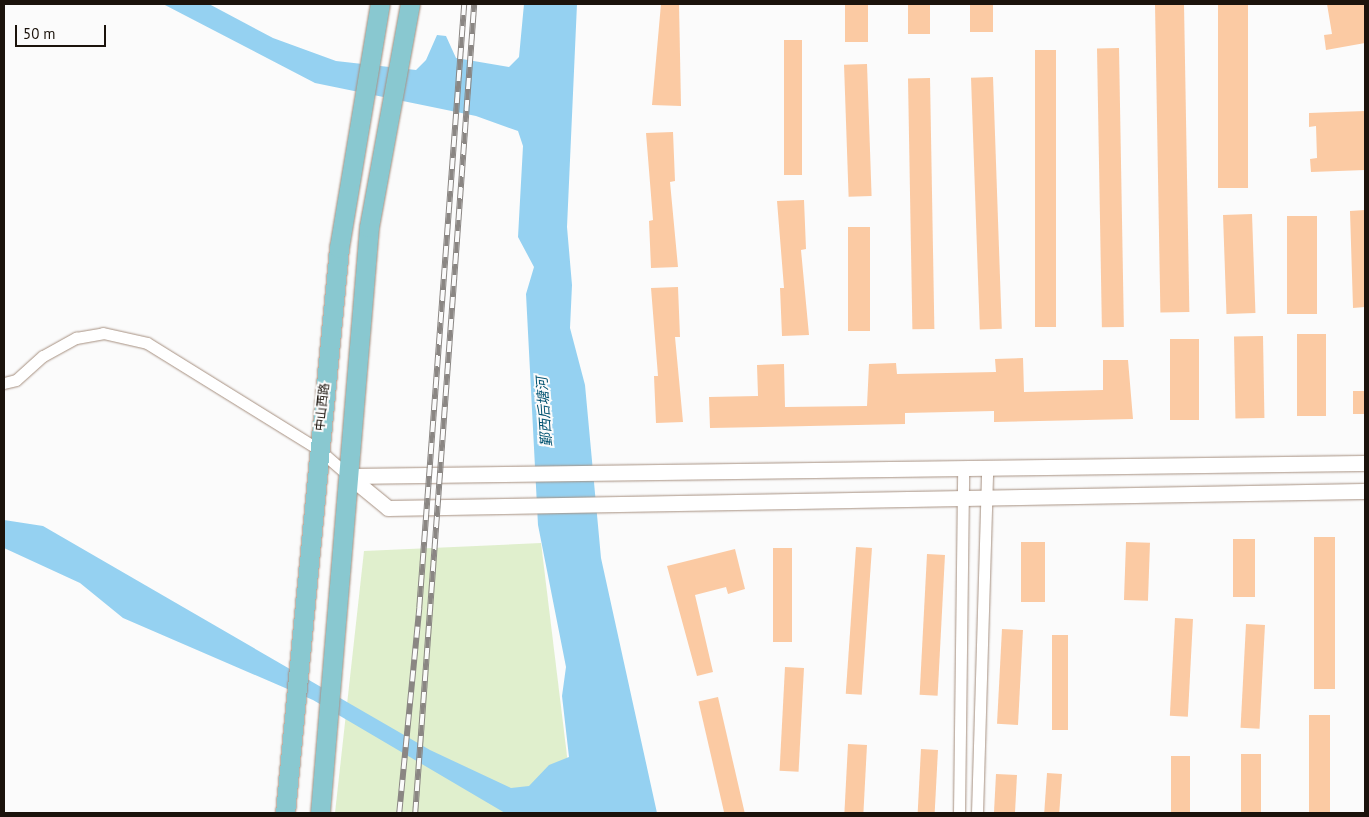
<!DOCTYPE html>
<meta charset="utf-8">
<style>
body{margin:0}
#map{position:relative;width:1369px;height:817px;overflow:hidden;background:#fbfbfb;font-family:"PT Sans","Noto Sans SC",sans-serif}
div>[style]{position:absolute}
.green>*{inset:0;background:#e0efcd}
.water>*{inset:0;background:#95d1f1}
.building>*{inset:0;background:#fbcaa3;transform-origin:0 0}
.roads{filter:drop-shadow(0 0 1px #a69080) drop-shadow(0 0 1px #a69080)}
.minor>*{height:11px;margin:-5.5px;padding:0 5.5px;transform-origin:5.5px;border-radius:5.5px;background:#fff}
.tertiary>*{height:15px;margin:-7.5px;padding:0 7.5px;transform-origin:7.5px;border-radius:7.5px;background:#fff}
.primary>*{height:19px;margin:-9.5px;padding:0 9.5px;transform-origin:9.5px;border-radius:9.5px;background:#89c8d0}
.rail>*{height:5.5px;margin-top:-2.75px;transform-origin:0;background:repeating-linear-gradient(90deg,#fbfbfb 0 11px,#8a8683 0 22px);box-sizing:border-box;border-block:1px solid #8a8683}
span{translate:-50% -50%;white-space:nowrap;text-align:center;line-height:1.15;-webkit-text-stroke:4px #fbfbfb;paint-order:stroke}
.street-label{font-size:12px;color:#1b130c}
.water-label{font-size:14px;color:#005270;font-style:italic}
.frame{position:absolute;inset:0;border:5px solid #1b130c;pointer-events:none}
.scale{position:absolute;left:15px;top:25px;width:91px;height:22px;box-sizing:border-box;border:2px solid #1b130c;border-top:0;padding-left:6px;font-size:15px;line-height:18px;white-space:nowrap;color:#1b130c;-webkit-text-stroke:4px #fbfbfb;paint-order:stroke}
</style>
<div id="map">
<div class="green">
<i style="clip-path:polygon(541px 543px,574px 813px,335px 813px,364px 551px)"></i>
</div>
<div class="water">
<i style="clip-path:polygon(163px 4px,209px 4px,273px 38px,336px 61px,416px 70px,426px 60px,437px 35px,446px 36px,456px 58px,509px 67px,519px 57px,524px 4px,577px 4px,567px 227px,572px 285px,570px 328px,585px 385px,601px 558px,657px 813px,505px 813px,313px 700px,123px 618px,80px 583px,4px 548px,4px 520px,43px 526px,430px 750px,511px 788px,529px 786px,549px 765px,569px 757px,562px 696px,566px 667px,538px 525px,526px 294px,534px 267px,518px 237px,523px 146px,518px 131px,476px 116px,315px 83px)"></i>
</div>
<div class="building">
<i style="clip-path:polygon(661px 4px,679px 4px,681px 106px,652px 105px)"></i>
<i style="left:845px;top:4px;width:23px;height:38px"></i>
<i style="left:908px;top:4px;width:22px;height:30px"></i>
<i style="left:970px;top:4px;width:23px;height:28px"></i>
<i style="left:1184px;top:4px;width:308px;height:29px;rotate:89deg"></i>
<i style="left:1218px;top:4px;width:30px;height:184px"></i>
<i style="clip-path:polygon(1327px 4px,1365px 4px,1365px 43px,1326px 50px,1324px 35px,1332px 34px)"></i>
<i style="left:784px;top:40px;width:18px;height:135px"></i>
<i style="left:1119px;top:48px;width:279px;height:22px;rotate:89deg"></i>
<i style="left:1035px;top:50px;width:21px;height:277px"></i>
<i style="left:867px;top:64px;width:132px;height:23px;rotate:88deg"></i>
<i style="left:993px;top:77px;width:252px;height:22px;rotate:88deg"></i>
<i style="left:930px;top:78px;width:251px;height:22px;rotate:89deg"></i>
<i style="clip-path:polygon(1365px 111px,1365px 170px,1311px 172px,1310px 159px,1317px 158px,1316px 126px,1309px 127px,1309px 113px)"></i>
<i style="clip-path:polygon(673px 132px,675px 181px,670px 182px,678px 267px,651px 268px,649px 221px,653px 220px,646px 133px)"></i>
<i style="clip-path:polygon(804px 200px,806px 249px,801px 250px,809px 335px,782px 336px,780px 288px,784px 288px,777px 201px)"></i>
<i style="clip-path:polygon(1365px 210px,1365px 307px,1353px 308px,1350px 211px)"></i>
<i style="left:1252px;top:214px;width:99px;height:29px;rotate:88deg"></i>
<i style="left:1287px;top:216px;width:30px;height:98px"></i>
<i style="left:848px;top:227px;width:22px;height:104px"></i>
<i style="clip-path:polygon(678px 287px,680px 337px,675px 337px,683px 422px,656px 423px,654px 376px,658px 376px,651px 288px)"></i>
<i style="left:1297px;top:334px;width:29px;height:82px"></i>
<i style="left:1263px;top:336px;width:82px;height:29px;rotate:89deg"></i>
<i style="left:1170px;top:339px;width:29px;height:81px"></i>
<i style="clip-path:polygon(1023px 358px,1024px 392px,1103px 390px,1103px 360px,1128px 360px,1133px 419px,994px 422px,994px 411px,905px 413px,905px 424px,710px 428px,709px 397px,758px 396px,757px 365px,784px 364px,785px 407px,867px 406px,869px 364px,896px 363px,897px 374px,996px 372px,995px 359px)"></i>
<i style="left:1365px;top:391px;width:23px;height:12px;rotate:90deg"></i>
<i style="left:1314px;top:537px;width:21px;height:152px"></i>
<i style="left:1233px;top:539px;width:22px;height:58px"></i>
<i style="left:1021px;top:542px;width:24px;height:60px"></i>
<i style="left:1126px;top:542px;width:24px;height:58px;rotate:2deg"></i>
<i style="left:856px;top:547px;width:16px;height:147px;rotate:4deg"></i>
<i style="left:773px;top:548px;width:19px;height:94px"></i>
<i style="clip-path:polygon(735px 549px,745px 589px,728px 594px,726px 587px,695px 595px,713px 672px,697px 676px,667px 566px)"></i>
<i style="left:927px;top:554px;width:18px;height:141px;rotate:3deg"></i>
<i style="left:1175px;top:618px;width:18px;height:98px;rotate:3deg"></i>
<i style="left:1246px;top:624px;width:19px;height:104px;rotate:3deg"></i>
<i style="left:1002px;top:629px;width:21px;height:95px;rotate:3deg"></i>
<i style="left:1052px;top:635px;width:16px;height:95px"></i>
<i style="left:785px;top:667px;width:19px;height:104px;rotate:3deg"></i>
<i style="left:718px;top:697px;width:119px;height:20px;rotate:77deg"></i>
<i style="left:1309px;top:715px;width:21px;height:98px"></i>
<i style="left:848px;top:744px;width:19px;height:69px;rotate:3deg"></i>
<i style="left:921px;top:749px;width:17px;height:64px;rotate:3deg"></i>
<i style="left:1241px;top:754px;width:20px;height:59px"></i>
<i style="left:1171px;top:756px;width:19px;height:57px"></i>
<i style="left:1047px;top:773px;width:15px;height:40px;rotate:4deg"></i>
<i style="left:996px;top:774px;width:21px;height:39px;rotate:3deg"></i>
</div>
<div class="roads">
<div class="minor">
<i style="left:4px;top:383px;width:12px;rotate:-14deg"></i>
<i style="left:16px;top:380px;width:36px;rotate:-42deg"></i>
<i style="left:43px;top:356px;width:38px;rotate:-29deg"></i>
<i style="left:76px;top:338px;width:27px;rotate:-10deg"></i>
<i style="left:103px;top:333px;width:45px;rotate:12.8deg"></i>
<i style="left:147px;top:343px;width:201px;rotate:31.8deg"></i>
<i style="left:318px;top:449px;width:41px;rotate:41.1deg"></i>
<i style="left:959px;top:813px;width:344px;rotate:-89.3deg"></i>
<i style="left:977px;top:813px;width:345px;rotate:-88.3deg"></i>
</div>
<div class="tertiary">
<i style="left:349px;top:476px;width:50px;rotate:39.4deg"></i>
<i style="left:388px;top:508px;width:977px;rotate:-1deg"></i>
<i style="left:349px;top:476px;width:1016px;rotate:-0.73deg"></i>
</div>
<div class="primary">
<i style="left:285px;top:813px;width:568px;rotate:-84.54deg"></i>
<i style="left:339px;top:248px;width:247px;rotate:-80.5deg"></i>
<i style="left:320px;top:813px;width:588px;rotate:-85.22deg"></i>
<i style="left:369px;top:227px;width:227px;rotate:-79.6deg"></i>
</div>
</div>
<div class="rail">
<i style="left:399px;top:813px;width:206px;rotate:-84.4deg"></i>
<i style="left:419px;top:608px;width:606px;rotate:-85.74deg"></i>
<i style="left:415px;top:813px;width:811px;rotate:-85.83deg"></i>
</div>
<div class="street-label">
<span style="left:322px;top:407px;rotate:-84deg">中山西路</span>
</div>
<div class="water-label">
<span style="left:544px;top:412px;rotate:-94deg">鄞西后塘河</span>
</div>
<div class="frame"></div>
<div class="scale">50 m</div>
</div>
